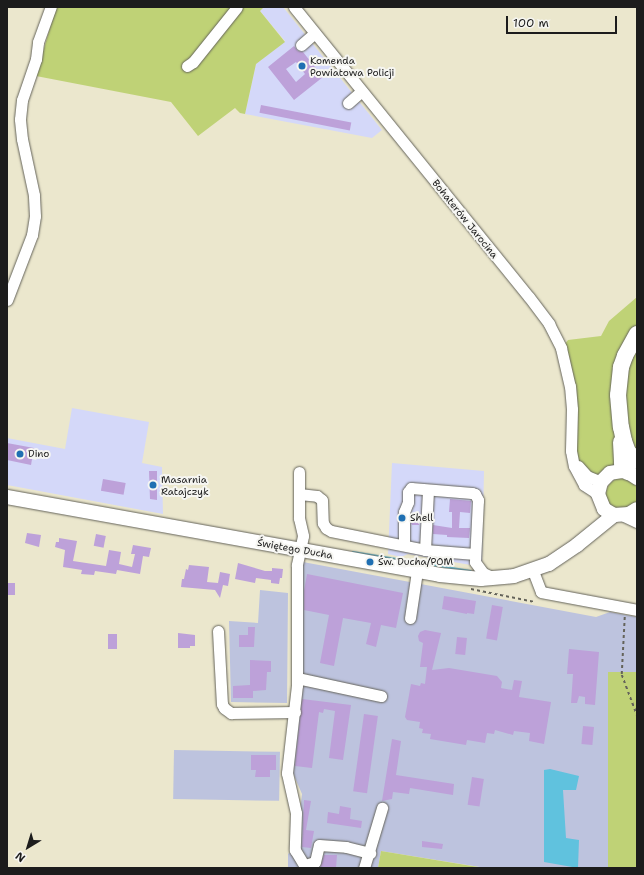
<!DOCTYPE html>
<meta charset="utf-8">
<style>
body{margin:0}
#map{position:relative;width:644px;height:875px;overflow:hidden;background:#ebe7cd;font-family:"Shantell Sans",sans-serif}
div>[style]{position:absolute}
.built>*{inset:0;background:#d4d8f9}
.industrial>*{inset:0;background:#bdc3de;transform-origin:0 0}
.green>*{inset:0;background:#bfd276;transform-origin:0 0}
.round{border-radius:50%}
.water>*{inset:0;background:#60c2de}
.stream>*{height:2px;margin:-1px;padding:0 1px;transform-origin:1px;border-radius:1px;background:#60c2de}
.building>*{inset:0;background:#bda1d9;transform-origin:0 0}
.path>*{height:1.5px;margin-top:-0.75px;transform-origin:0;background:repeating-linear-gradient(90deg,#64635a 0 3px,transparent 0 6px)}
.roads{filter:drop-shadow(0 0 1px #64635a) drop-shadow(0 0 1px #64635a)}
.minor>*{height:11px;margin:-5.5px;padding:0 5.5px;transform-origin:5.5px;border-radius:5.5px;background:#fff}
.major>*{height:14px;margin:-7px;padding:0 7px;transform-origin:7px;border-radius:7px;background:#fff}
.highway>*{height:16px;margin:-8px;padding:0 8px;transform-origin:8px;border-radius:8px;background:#fff}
.dots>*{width:11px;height:11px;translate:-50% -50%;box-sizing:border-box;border:2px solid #f6f6f2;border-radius:50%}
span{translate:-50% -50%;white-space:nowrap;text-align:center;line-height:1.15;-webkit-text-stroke:4px #f6f6f2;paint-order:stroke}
.poi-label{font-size:10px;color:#1c1c1c}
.left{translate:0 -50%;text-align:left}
.street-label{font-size:10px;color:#1c1c1c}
.frame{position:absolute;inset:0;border:8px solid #1c1c1c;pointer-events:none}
.north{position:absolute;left:8px;top:827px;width:40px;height:40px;-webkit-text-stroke:3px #f6f6f2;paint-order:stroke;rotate:218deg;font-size:11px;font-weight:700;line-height:16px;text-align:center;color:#1c1c1c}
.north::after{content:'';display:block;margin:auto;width:14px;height:18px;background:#1c1c1c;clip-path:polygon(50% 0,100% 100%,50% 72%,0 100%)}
.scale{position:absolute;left:506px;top:16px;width:111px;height:18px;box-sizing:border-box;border:2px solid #1c1c1c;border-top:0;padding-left:5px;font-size:12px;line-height:14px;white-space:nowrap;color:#1c1c1c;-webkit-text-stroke:3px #f6f6f2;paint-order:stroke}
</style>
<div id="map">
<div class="built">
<i style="clip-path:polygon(264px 7px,283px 7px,382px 130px,372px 138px,245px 114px,256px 64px,285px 41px,260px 11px)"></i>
<i style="clip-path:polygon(72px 408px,149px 422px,142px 463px,162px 467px,163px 514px,7px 485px,7px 438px,65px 449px)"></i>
<i style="clip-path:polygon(392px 463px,484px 471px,482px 567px,408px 554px,401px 557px,388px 554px)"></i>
</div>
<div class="industrial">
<i style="clip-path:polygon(303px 562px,596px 617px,610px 612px,637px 617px,637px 672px,610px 683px,610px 868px,486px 868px,381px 851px,378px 868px,288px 868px,288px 854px,296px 847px,302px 794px,292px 771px,303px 682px)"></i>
<i style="clip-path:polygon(260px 590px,288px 593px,287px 703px,231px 702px,229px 621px,258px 623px)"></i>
<i style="left:174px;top:750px;width:106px;height:49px;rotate:1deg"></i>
</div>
<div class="green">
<i style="clip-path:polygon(56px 7px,264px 7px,260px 11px,285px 42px,256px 64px,245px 114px,240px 113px,235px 108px,198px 136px,171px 102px,36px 76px)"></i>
<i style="clip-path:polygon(637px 297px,637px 328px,628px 341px,619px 466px,596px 477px,577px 462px,565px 344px,568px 340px,601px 336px,609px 321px)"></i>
<i style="clip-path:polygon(637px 342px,637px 458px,628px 441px,624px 381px)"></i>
<i class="round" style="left:606px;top:478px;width:32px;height:32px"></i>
<i style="left:637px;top:672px;width:196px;height:29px;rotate:90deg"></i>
<i style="clip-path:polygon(381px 851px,478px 867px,486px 868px,378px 868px)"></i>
</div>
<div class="water">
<i style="clip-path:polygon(550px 769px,579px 776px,576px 790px,563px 790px,566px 838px,579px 840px,578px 868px,544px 862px,544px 770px)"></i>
</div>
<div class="stream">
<i style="left:353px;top:552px;width:119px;rotate:9.2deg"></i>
</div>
<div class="building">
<i style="clip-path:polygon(evenodd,294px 46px,298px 51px,303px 52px,323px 77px,294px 100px,268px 67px,294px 46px,296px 62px,305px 74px,296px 82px,286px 69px,296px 62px)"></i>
<i style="left:261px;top:105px;width:92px;height:8px;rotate:11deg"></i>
<i style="clip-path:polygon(7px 443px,34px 448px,31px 465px,7px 460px)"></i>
<i style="clip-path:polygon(149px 471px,157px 471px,157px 500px,150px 499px)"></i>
<i style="left:103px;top:479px;width:23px;height:12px;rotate:10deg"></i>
<i style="clip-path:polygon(450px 499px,471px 501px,470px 513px,460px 512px,459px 528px,470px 528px,469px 538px,447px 537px,447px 535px,433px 534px,433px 525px,452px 528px,452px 512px,449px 512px)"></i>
<i style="clip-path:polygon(415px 512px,420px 512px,419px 525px,412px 525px,411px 523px,411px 515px,415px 514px)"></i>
<i style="clip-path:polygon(27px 533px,41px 535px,39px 547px,25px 543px)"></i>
<i style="left:96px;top:534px;width:10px;height:12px;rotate:11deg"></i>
<i style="clip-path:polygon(59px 538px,77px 541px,73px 561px,106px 566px,109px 550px,121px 552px,119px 564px,132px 567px,135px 554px,131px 554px,133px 545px,151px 548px,149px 557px,143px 556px,140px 574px,117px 570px,116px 574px,95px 571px,94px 575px,81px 574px,82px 570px,63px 567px,65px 550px,55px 547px,56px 542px,59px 542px)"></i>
<i style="clip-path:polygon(238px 563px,265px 571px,272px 571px,272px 568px,283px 569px,282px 578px,280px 578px,279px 584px,271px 583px,271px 580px,256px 578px,255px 583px,235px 579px)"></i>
<i style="clip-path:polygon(189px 565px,209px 567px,207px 582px,218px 583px,220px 572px,230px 574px,228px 586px,223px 585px,220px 598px,215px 590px,181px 587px,182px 579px,184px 579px,186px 569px,188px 570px)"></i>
<i style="clip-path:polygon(307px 574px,403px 593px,396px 628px,381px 625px,376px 647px,366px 644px,371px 623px,343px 618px,334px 666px,320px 663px,329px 615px,304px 610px,304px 591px)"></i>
<i style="left:7px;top:583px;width:8px;height:12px"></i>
<i style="clip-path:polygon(444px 596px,476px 601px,474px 614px,467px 613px,467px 614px,442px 609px)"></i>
<i style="left:492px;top:605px;width:11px;height:34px;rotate:10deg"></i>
<i style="clip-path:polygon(248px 627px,255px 627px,254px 647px,239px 647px,239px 635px,248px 635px)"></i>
<i style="clip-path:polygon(425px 630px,441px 633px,432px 670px,449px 668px,497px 676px,502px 682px,501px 688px,512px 690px,514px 680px,522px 681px,519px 697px,551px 702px,544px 744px,529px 741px,530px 733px,514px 731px,513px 735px,495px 730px,494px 734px,487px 733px,485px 743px,467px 740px,466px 745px,430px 739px,431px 734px,422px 733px,423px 729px,419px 728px,420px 722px,407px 720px,405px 717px,411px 684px,420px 686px,421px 683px,425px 684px,427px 667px,420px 667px,423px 643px,419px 641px,418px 636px,420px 632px)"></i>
<i style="clip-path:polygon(178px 633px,195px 635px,195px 646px,190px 646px,190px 648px,178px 648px)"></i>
<i style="left:108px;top:634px;width:9px;height:15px"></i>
<i style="left:457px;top:637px;width:10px;height:17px;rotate:6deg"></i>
<i style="clip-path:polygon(569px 649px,599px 652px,595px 705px,585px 704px,585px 697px,579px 696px,577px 703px,571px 703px,573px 674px,567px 674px)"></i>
<i style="clip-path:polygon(250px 660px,271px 661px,271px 672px,267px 672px,266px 690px,253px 691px,253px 698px,233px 698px,233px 686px,250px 685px)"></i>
<i style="clip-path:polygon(302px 699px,351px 705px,343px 760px,329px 758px,335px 711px,324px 709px,323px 713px,319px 712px,312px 768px,295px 766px)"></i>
<i style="left:364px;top:714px;width:14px;height:78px;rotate:8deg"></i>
<i style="left:583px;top:726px;width:11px;height:18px;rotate:5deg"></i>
<i style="clip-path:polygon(392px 739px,401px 741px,396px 775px,454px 784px,453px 795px,410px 788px,409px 794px,393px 792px,392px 799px,382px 801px)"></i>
<i style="clip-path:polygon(251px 755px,276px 755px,276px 770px,270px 770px,270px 777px,255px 777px,256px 770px,251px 770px)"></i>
<i style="left:472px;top:777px;width:12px;height:28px;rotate:9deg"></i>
<i style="clip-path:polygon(304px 800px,311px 801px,306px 830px,314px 831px,311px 848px,302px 847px)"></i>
<i style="clip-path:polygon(340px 806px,351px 808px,350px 819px,362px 821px,361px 828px,327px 823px,328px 812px,339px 814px)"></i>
<i style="clip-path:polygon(422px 841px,443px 844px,442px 849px,422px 847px)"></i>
<i style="clip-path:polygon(324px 855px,337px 855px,336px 868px,320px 868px)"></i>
</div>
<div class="path">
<i style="left:471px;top:589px;width:65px;rotate:11.5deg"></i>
<i style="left:625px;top:617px;width:58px;rotate:93deg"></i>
<i style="left:622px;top:675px;width:43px;rotate:69.4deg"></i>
</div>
<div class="roads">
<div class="minor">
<i style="left:294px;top:7px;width:373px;rotate:51deg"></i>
<i style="left:529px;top:297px;width:34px;rotate:53deg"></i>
<i style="left:549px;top:324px;width:27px;rotate:63deg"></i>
<i style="left:561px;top:348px;width:39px;rotate:77deg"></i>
<i style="left:570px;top:386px;width:23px;rotate:85deg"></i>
<i style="left:572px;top:409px;width:42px;rotate:91.4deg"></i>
<i style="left:571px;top:451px;width:15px;rotate:79deg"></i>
<i style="left:574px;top:466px;width:21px;rotate:62deg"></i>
<i style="left:584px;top:485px;width:17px;rotate:33deg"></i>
<i style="left:301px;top:45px;width:18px;rotate:-41deg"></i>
<i style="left:187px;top:66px;width:7px;rotate:-34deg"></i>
<i style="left:193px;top:62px;width:70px;rotate:-51.3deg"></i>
<i style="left:348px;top:103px;width:18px;rotate:-41deg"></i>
<i style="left:7px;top:300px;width:70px;rotate:-69deg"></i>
<i style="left:32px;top:235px;width:19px;rotate:-81deg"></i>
<i style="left:35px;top:216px;width:21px;rotate:-93deg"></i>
<i style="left:34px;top:195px;width:57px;rotate:-102.1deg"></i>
<i style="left:22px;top:139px;width:20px;rotate:-96deg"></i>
<i style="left:20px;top:119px;width:19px;rotate:-84deg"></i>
<i style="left:22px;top:100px;width:43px;rotate:-71.1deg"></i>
<i style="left:36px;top:59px;width:17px;rotate:-83deg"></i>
<i style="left:38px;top:42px;width:37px;rotate:-70deg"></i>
<i style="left:578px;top:466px;width:13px;rotate:48deg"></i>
<i style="left:587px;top:476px;width:15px;rotate:23deg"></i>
<i style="left:299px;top:472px;width:46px;rotate:90deg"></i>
<i style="left:299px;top:518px;width:18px;rotate:77deg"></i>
<i style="left:303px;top:536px;width:30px;rotate:102deg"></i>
<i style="left:297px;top:565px;width:120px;rotate:90deg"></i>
<i style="left:297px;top:685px;width:89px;rotate:96.5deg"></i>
<i style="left:287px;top:773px;width:41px;rotate:77.3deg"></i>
<i style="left:296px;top:813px;width:37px;rotate:92deg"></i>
<i style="left:295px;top:850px;width:21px;rotate:59deg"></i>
<i style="left:299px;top:494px;width:18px;rotate:6deg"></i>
<i style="left:317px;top:496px;width:6px;rotate:39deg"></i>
<i style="left:322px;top:500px;width:23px;rotate:88deg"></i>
<i style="left:323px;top:523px;width:6px;rotate:59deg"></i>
<i style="left:326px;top:528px;width:6px;rotate:31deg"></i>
<i style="left:331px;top:531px;width:96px;rotate:11.4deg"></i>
<i style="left:425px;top:550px;width:50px;rotate:4.6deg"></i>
<i style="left:624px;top:516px;width:14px;rotate:25deg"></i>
<i style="left:404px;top:545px;width:33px;rotate:-90deg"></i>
<i style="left:404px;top:512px;width:11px;rotate:-68deg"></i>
<i style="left:408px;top:502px;width:10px;rotate:-90deg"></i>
<i style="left:408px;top:492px;width:5px;rotate:-53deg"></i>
<i style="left:411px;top:488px;width:61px;rotate:4.7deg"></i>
<i style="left:472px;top:493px;width:3px;rotate:18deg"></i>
<i style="left:475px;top:494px;width:7px;rotate:63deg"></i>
<i style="left:478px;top:500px;width:62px;rotate:92.8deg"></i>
<i style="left:475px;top:562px;width:14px;rotate:54deg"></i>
<i style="left:483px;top:573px;width:12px;rotate:24deg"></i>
<i style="left:425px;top:550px;width:60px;rotate:-87.1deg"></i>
<i style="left:533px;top:571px;width:22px;rotate:69deg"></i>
<i style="left:541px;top:592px;width:98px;rotate:10.6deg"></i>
<i style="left:410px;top:618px;width:48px;rotate:-81.5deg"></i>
<i style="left:218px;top:631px;width:73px;rotate:86.9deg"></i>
<i style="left:222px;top:704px;width:4px;rotate:63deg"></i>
<i style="left:224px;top:708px;width:9px;rotate:36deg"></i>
<i style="left:231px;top:713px;width:64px;rotate:-0.9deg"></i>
<i style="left:297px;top:678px;width:86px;rotate:12.1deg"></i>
<i style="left:305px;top:865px;width:10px;rotate:-17deg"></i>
<i style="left:315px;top:862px;width:17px;rotate:-77deg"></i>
<i style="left:319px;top:845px;width:27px;rotate:4deg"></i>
<i style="left:346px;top:847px;width:25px;rotate:14deg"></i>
<i style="left:364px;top:868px;width:63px;rotate:-73.3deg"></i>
</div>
<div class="major">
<i style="left:637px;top:478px;width:11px;rotate:-146deg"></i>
<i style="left:628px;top:472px;width:6px;rotate:-171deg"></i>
<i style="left:622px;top:471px;width:12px;rotate:171deg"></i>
<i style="left:610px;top:473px;width:13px;rotate:135deg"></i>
<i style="left:601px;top:482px;width:12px;rotate:104deg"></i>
<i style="left:598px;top:494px;width:16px;rotate:68deg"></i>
<i style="left:604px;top:509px;width:12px;rotate:31deg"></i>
<i style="left:614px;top:515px;width:15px;rotate:-4deg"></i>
<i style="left:629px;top:514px;width:9px;rotate:-32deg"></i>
<i style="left:7px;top:497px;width:440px;rotate:10.2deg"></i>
<i style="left:440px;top:575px;width:41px;rotate:5.6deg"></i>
<i style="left:481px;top:579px;width:33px;rotate:-5deg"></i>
<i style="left:514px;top:576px;width:37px;rotate:-19deg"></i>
<i style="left:549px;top:564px;width:34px;rotate:-34deg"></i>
<i style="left:577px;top:545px;width:48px;rotate:-39deg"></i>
</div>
<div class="highway">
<i style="left:637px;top:334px;width:25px;rotate:119deg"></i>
<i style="left:625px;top:356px;width:12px;rotate:110deg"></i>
<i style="left:621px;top:367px;width:28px;rotate:96deg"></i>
<i style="left:618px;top:395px;width:32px;rotate:85deg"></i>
<i style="left:621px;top:427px;width:14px;rotate:78deg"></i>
<i style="left:624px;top:441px;width:12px;rotate:70deg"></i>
<i style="left:628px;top:452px;width:13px;rotate:45deg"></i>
<i style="left:621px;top:442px;width:21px;rotate:87deg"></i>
<i style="left:622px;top:463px;width:11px;rotate:56deg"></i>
</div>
</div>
<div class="dots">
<i style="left:302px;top:66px;background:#1f6fb2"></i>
<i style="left:20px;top:454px;background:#1f6fb2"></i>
<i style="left:153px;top:485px;background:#1f6fb2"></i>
<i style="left:402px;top:518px;background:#1f6fb2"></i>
<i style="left:370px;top:562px;background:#1f6fb2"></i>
</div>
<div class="poi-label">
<span class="left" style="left:310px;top:66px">Komenda<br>Powiatowa Policji</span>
<span class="left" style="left:28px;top:454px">Dino</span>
<span class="left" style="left:161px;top:485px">Masarnia<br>Ratajczyk</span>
<span class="left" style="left:410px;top:518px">Shell</span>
<span class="left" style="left:378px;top:562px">Św. Ducha/POM</span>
</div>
<div class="street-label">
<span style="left:465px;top:219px;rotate:51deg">Bohaterów Jarocina</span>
<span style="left:295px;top:549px;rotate:10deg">Świętego Ducha</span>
</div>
<div class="frame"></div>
<div class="north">N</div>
<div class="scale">100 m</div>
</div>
